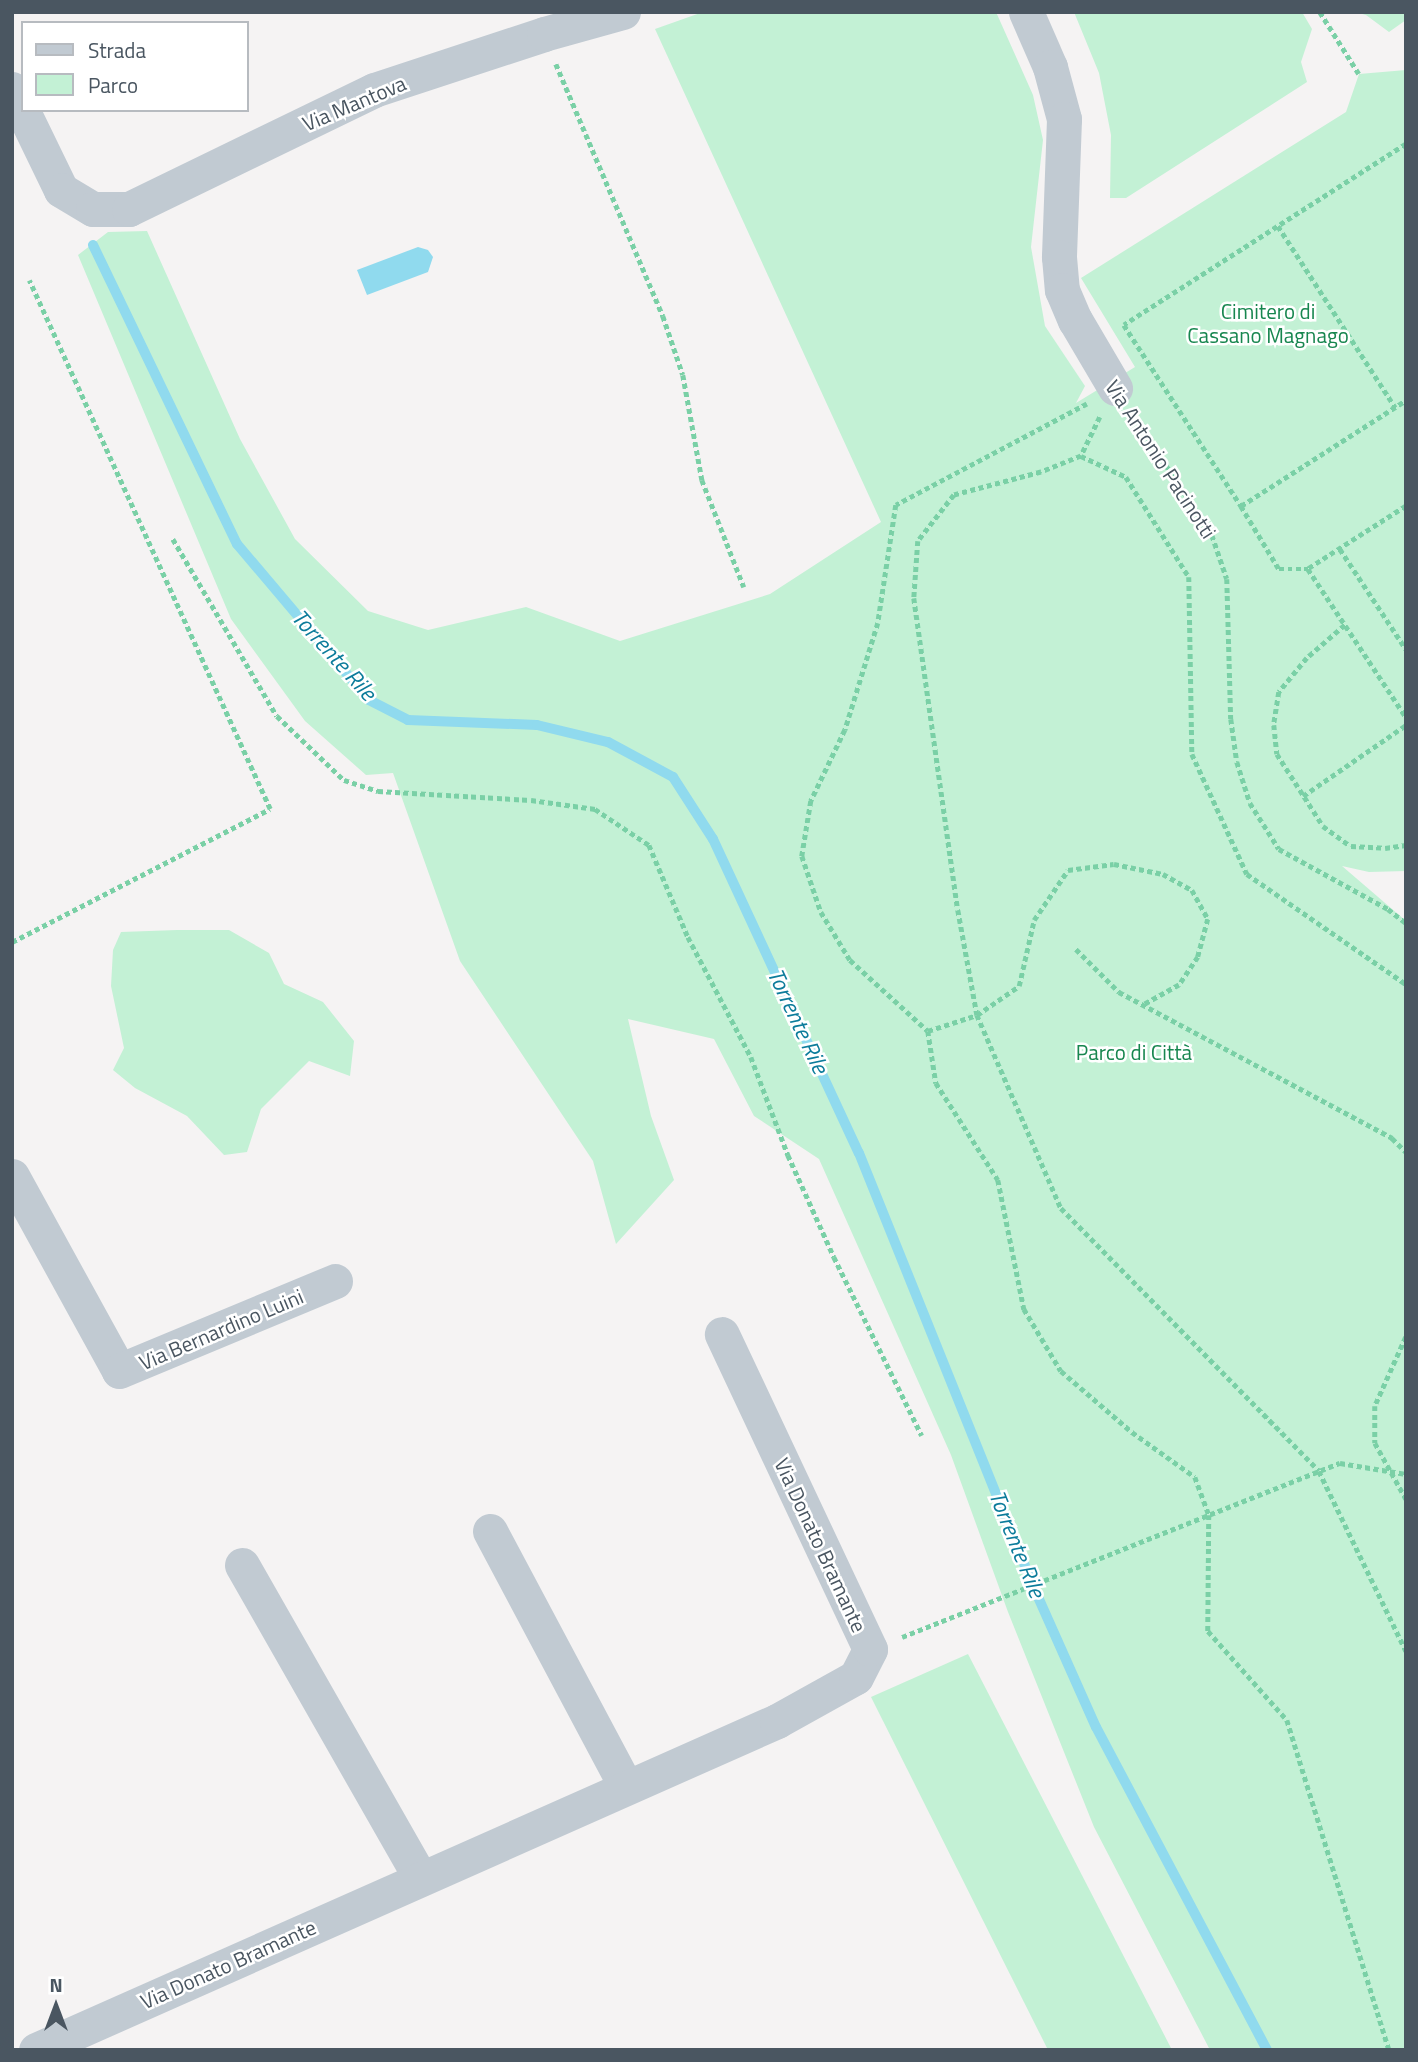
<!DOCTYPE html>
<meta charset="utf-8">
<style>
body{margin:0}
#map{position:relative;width:1418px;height:2062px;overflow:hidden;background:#f5f3f3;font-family:"Titillium Web",sans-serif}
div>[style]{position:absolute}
.green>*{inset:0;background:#c3f1d5}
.water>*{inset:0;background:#90daee}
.stream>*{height:10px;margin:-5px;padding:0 5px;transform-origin:5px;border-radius:5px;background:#90daee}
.path>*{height:4.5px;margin-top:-2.25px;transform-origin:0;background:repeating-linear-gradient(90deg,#7ad0a6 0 5px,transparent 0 8.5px)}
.minor>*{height:35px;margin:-17.5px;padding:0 17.5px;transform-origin:17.5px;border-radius:17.5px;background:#c1cad2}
span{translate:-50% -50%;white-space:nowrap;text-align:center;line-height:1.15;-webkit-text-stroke:5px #fff;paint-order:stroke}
.street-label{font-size:21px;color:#4a5661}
.park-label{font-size:21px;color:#17864f}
.water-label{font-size:23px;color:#0c7c9b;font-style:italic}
.frame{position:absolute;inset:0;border:14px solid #4a5661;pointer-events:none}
.legend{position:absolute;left:21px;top:21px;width:228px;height:91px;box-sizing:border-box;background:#fff;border:2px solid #b7bbc0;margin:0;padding:9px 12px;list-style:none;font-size:21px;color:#4a5661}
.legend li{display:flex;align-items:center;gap:14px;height:35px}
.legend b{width:35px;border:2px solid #b7bbc0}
.north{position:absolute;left:21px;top:1971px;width:70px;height:70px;-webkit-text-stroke:5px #fff;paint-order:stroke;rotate:0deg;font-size:19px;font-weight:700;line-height:28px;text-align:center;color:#4a5661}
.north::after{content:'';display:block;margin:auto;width:24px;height:32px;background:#4a5661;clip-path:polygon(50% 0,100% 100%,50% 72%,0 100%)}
</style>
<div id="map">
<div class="green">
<i style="clip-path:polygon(703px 12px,996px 12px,1033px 95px,1043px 140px,1031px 247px,1045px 326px,1085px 386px,1076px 403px,1135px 367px,1081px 278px,1346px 112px,1359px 74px,1406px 70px,1406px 871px,1369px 872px,1342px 866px,1406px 921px,1406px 2050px,1210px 2050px,1094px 1827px,1008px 1612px,951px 1455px,819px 1159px,754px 1116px,714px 1039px,628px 1019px,651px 1116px,674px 1180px,616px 1244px,593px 1161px,460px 961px,393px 773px,366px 775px,305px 721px,231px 619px,78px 255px,108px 232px,147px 231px,240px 439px,295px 539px,368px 611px,428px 630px,526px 607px,620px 641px,770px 594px,881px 522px,655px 29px)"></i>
<i style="clip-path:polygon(1074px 12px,1302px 12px,1312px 29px,1301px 62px,1307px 82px,1126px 198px,1110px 198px,1111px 135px,1099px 73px)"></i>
<i style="clip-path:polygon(1355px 12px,1406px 12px,1406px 20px,1389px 32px,1366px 15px)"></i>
<i style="clip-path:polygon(177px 930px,229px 930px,269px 953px,284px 984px,323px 1002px,354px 1041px,350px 1076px,309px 1061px,261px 1109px,247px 1152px,224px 1155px,187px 1116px,135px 1088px,113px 1070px,124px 1048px,111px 986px,113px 950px,121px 932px)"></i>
<i style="clip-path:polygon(968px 1654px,1172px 2050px,1048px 2050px,871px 1697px)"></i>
</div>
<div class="water">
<i style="clip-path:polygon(418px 247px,428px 250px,433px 257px,428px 272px,367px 295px,357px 270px)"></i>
</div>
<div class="stream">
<i style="left:93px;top:245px;width:332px;rotate:64.3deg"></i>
<i style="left:237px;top:544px;width:204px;rotate:49.8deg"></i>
<i style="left:369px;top:700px;width:44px;rotate:27.1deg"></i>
<i style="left:408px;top:720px;width:129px;rotate:2.2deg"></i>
<i style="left:537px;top:725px;width:73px;rotate:13.5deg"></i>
<i style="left:608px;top:742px;width:74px;rotate:28.3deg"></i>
<i style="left:673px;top:777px;width:74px;rotate:57.2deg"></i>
<i style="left:713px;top:839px;width:346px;rotate:65.1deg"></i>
<i style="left:859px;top:1153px;width:459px;rotate:68.1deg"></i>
<i style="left:1030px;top:1579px;width:162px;rotate:66deg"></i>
<i style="left:1096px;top:1727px;width:365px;rotate:62.1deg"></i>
</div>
<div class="path">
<i style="left:1320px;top:12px;width:73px;rotate:57.8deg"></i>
<i style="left:556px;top:64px;width:274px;rotate:67deg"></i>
<i style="left:663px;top:316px;width:62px;rotate:71.3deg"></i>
<i style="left:683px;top:375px;width:107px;rotate:79.7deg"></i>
<i style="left:702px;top:480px;width:115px;rotate:68.6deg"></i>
<i style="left:1406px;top:144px;width:335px;rotate:147.3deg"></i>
<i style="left:1124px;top:325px;width:216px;rotate:57.1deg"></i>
<i style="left:1241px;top:506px;width:196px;rotate:-32.7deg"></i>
<i style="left:1278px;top:226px;width:216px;rotate:57.1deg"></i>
<i style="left:1087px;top:404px;width:216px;rotate:152.1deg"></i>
<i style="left:896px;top:505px;width:119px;rotate:98.7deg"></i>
<i style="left:878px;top:623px;width:112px;rotate:107.1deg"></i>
<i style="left:845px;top:730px;width:79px;rotate:115.6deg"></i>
<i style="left:811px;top:801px;width:56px;rotate:99.3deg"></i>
<i style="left:802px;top:856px;width:59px;rotate:71.3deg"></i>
<i style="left:821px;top:912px;width:56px;rotate:58.9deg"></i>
<i style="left:850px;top:960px;width:105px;rotate:42.3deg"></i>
<i style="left:928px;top:1031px;width:53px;rotate:81.3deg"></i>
<i style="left:936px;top:1083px;width:115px;rotate:57.4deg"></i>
<i style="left:998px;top:1180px;width:132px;rotate:78.6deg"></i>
<i style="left:1024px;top:1309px;width:72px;rotate:59.2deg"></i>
<i style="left:1061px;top:1371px;width:94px;rotate:40.7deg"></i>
<i style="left:1132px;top:1432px;width:77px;rotate:35.5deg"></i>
<i style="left:1195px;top:1477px;width:40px;rotate:69.8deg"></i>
<i style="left:1209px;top:1515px;width:116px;rotate:90.5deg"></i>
<i style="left:1208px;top:1631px;width:119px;rotate:48.4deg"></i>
<i style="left:1287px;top:1720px;width:345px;rotate:72.8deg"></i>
<i style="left:1133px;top:415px;width:144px;rotate:56.6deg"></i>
<i style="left:1212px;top:535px;width:46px;rotate:71.2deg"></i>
<i style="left:1227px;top:579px;width:140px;rotate:88.4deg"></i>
<i style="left:1231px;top:719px;width:43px;rotate:82.1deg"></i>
<i style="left:1237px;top:762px;width:43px;rotate:72.4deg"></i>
<i style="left:1250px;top:803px;width:54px;rotate:57.8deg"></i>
<i style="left:1279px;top:849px;width:124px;rotate:28.8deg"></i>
<i style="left:1388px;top:909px;width:23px;rotate:38deg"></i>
<i style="left:1100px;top:417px;width:43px;rotate:116deg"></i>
<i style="left:1081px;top:456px;width:50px;rotate:25deg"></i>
<i style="left:1126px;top:477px;width:118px;rotate:57.8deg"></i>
<i style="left:1189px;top:577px;width:177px;rotate:89deg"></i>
<i style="left:1192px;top:754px;width:132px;rotate:65.4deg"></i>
<i style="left:1247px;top:874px;width:193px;rotate:34.7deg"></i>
<i style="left:1081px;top:456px;width:43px;rotate:158.2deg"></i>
<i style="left:1041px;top:472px;width:90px;rotate:165.2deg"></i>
<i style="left:954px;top:495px;width:58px;rotate:128deg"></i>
<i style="left:918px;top:541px;width:57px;rotate:94deg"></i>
<i style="left:914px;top:598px;width:315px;rotate:82deg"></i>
<i style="left:958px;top:910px;width:107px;rotate:79.7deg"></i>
<i style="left:977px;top:1015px;width:210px;rotate:66.5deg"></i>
<i style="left:1061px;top:1208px;width:368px;rotate:45.5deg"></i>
<i style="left:1319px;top:1471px;width:200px;rotate:64.2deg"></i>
<i style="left:1241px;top:506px;width:74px;rotate:58.9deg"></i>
<i style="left:1279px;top:569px;width:29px"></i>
<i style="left:1406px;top:506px;width:117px;rotate:147.3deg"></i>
<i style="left:1308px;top:569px;width:178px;rotate:56.5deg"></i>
<i style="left:173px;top:539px;width:205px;rotate:59.6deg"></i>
<i style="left:277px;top:716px;width:93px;rotate:43.7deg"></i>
<i style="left:344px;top:780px;width:36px;rotate:18deg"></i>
<i style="left:378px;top:791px;width:153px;rotate:3.4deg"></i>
<i style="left:531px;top:800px;width:65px;rotate:8deg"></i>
<i style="left:595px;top:809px;width:65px;rotate:33.7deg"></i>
<i style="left:649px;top:845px;width:100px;rotate:67deg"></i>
<i style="left:688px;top:937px;width:136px;rotate:62.3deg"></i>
<i style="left:751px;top:1057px;width:105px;rotate:69.3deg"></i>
<i style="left:788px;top:1155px;width:112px;rotate:65.7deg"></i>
<i style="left:834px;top:1257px;width:199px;rotate:63.8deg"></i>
<i style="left:1340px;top:549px;width:120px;rotate:56.6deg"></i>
<i style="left:1345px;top:625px;width:50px;rotate:139deg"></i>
<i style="left:1307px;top:658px;width:44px;rotate:129.5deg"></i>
<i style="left:1279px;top:692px;width:33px;rotate:99deg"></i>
<i style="left:1274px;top:725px;width:29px;rotate:84deg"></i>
<i style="left:1277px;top:754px;width:85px;rotate:57.4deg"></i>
<i style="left:1323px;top:826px;width:34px;rotate:36deg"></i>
<i style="left:1351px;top:846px;width:34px;rotate:3deg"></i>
<i style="left:1385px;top:848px;width:21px;rotate:-8deg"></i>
<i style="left:1303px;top:796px;width:125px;rotate:-34.6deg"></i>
<i style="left:12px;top:942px;width:290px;rotate:-27.3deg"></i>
<i style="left:270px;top:809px;width:581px;rotate:-114.49deg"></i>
<i style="left:1076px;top:949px;width:61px;rotate:45deg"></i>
<i style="left:1119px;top:992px;width:310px;rotate:28.1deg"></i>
<i style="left:1392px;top:1138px;width:20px;rotate:45deg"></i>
<i style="left:928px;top:1031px;width:52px;rotate:-18.1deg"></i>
<i style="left:977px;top:1015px;width:51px;rotate:-34.6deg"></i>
<i style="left:1019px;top:986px;width:68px;rotate:-77.2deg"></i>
<i style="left:1034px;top:920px;width:60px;rotate:-55.8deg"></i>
<i style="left:1068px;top:870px;width:46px;rotate:-7.4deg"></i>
<i style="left:1114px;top:864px;width:50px;rotate:11.5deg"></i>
<i style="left:1163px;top:874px;width:33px;rotate:29deg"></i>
<i style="left:1192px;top:890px;width:33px;rotate:61deg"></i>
<i style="left:1208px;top:919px;width:39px;rotate:105deg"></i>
<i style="left:1198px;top:957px;width:34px;rotate:124deg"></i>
<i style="left:1179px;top:985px;width:41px;rotate:150.9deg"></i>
<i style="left:1406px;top:1337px;width:76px;rotate:114.2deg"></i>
<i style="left:1375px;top:1406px;width:37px;rotate:90deg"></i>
<i style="left:1375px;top:1443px;width:64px;rotate:61deg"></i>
<i style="left:902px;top:1637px;width:471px;rotate:-21.7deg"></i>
<i style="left:1340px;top:1463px;width:67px;rotate:9.5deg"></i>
</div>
<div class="minor">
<i style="left:1026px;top:12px;width:60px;rotate:66.4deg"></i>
<i style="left:1050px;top:67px;width:54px;rotate:74.9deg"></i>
<i style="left:1064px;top:119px;width:138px;rotate:92.1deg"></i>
<i style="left:1059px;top:257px;width:33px;rotate:85deg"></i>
<i style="left:1062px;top:290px;width:33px;rotate:67deg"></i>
<i style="left:1075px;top:320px;width:79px;rotate:59.5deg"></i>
<i style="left:12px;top:89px;width:112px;rotate:64.1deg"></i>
<i style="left:61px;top:190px;width:37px;rotate:31deg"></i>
<i style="left:93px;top:209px;width:36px"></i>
<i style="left:129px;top:209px;width:272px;rotate:-25.9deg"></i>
<i style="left:374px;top:90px;width:179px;rotate:-18.2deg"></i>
<i style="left:544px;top:34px;width:82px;rotate:-15.6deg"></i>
<i style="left:12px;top:1176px;width:222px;rotate:61.2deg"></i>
<i style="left:119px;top:1371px;width:234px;rotate:-22.6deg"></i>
<i style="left:490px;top:1531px;width:290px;rotate:62deg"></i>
<i style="left:242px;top:1565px;width:359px;rotate:60.3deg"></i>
<i style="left:36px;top:2050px;width:811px;rotate:-23.94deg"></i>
<i style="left:777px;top:1721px;width:90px;rotate:-29.1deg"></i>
<i style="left:856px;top:1677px;width:31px;rotate:-63deg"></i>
<i style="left:870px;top:1649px;width:348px;rotate:-115.2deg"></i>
</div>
<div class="street-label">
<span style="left:354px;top:103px;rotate:-23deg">Via Mantova</span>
<span style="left:1161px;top:459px;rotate:57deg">Via Antonio Pacinotti</span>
<span style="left:221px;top:1329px;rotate:-23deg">Via Bernardino Luini</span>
<span style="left:821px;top:1545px;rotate:65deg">Via Donato Bramante</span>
<span style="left:228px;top:1964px;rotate:-24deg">Via Donato Bramante</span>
</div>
<div class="park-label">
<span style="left:1268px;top:323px">Cimitero di<br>Cassano Magnago</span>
<span style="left:1134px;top:1052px">Parco di Città</span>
</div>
<div class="water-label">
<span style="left:334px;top:655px;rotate:48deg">Torrente Rile</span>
<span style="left:798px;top:1021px;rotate:65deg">Torrente Rile</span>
<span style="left:1017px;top:1544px;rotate:68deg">Torrente Rile</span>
</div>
<div class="frame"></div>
<ul class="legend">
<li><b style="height:9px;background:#c1cad2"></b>Strada</li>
<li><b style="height:19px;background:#c3f1d5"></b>Parco</li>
</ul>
<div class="north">N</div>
</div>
